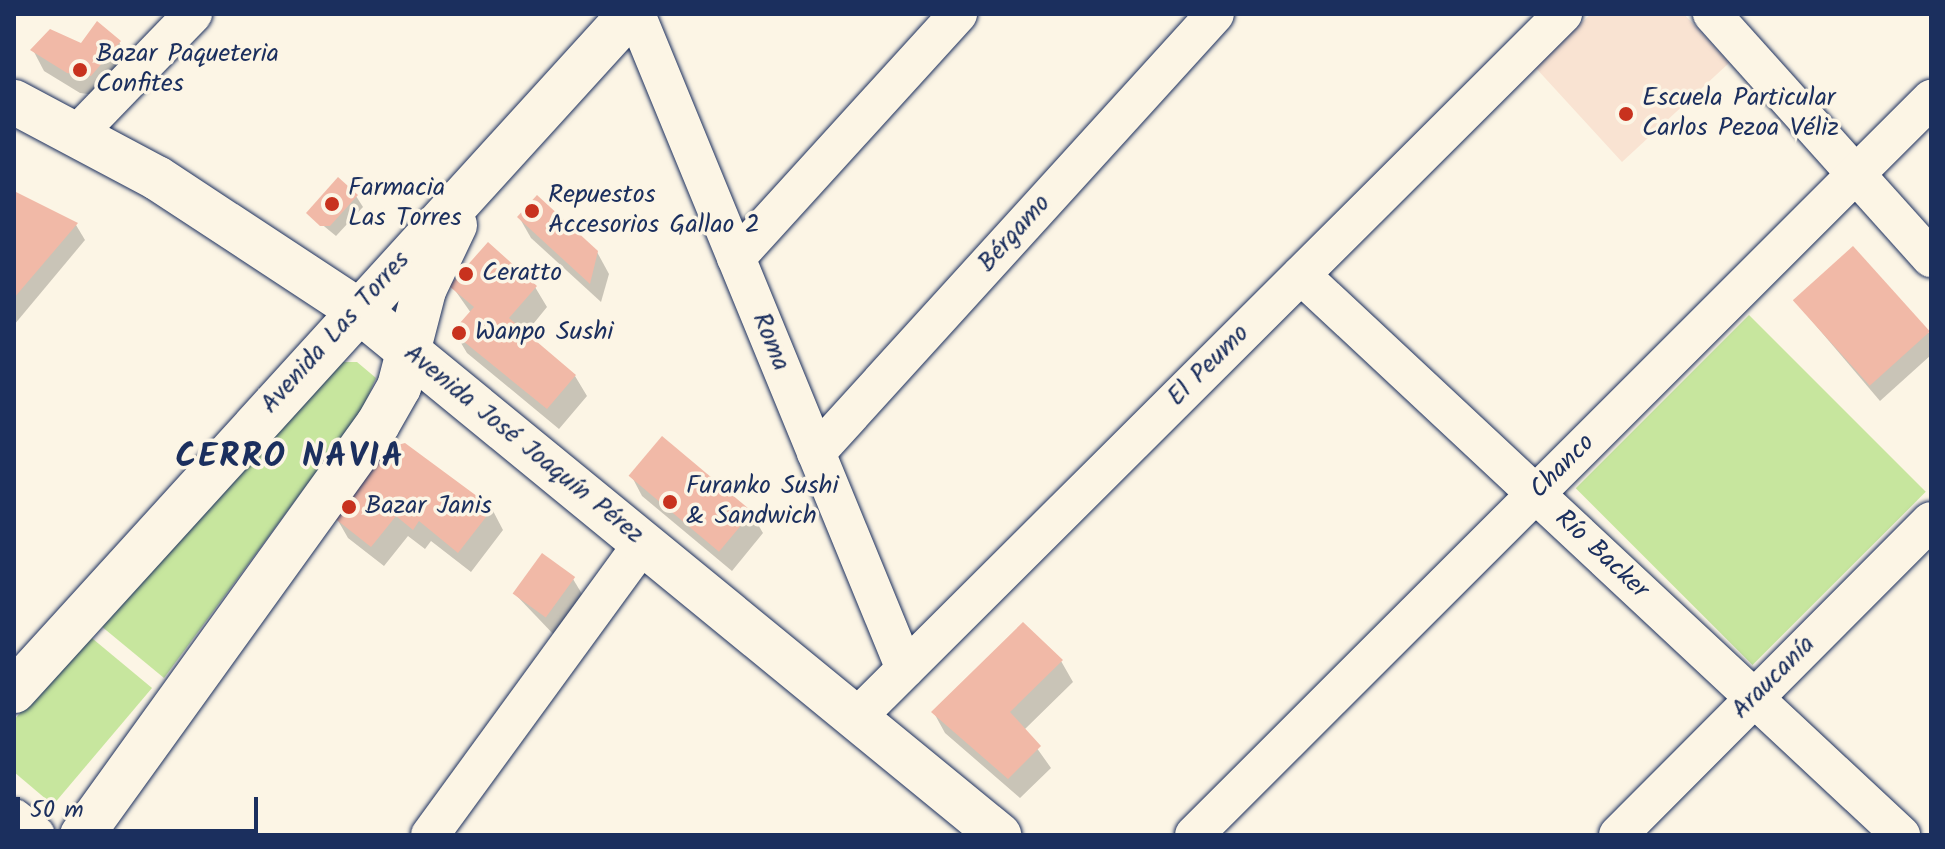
<!DOCTYPE html>
<meta charset="utf-8">
<style>
body{margin:0}
#map{position:relative;width:1945px;height:849px;overflow:hidden;background:#fcf5e5;font-family:Kalam,sans-serif}
div>[style]{position:absolute}
.built>*{inset:0;background:#f9e3d2}
.green>*{inset:0;background:#c7e69e;transform-origin:0 0}
.shadow>*{inset:0;background:#0003}
.building>*{inset:0;background:#f1b9a7;transform-origin:0 0}
.roads{filter:drop-shadow(0 0 2px #1b2f5e) drop-shadow(0 0 2px #1b2f5e)}
.street>*{height:38px;margin:-19px;padding:0 19px;transform-origin:19px;border-radius:19px;background:#fcf5e5}
.secondary>*{height:44px;margin:-22px;padding:0 22px;transform-origin:22px;border-radius:22px;background:#fcf5e5}
.primary>*{height:44px;margin:-22px;padding:0 22px;transform-origin:22px;border-radius:22px;background:#fcf5e5}
.dots>*{width:22px;height:22px;translate:-50% -50%;box-sizing:border-box;border:4px solid #fcf5e5;border-radius:50%}
span{translate:-50% -50%;white-space:nowrap;text-align:center;line-height:1.15;-webkit-text-stroke:7px #fcf5e5;paint-order:stroke}
.poi-label{font-size:26px;color:#1b2f5e}
.left{translate:0 -50%;text-align:left}
.street-label{font-size:26px;color:#1b2f5e}
.district-label{font-size:34px;color:#1b2f5e;font-weight:700;letter-spacing:2px}
.frame{position:absolute;inset:0;border:16px solid #1b2f5e;pointer-events:none}
.scale{position:absolute;left:16px;top:797px;width:242px;height:36px;box-sizing:border-box;border:4px solid #1b2f5e;border-top:0;padding-left:10px;font-size:24px;line-height:28px;white-space:nowrap;color:#1b2f5e;-webkit-text-stroke:6px #fcf5e5;paint-order:stroke}
</style>
<div id="map">
<div class="built">
<i style="clip-path:polygon(1591px 14px,1684px 14px,1729px 63px,1622px 162px,1534px 66px)"></i>
</div>
<div class="green">
<i style="left:1749px;top:315px;width:250px;height:245px;rotate:45deg"></i>
<i style="clip-path:polygon(330px 362px,357px 362px,376px 378px,362px 410px,164px 678px,95px 621px)"></i>
<i style="clip-path:polygon(87px 634px,152px 688px,53px 805px,14px 772px,14px 720px)"></i>
</div>
<div class="shadow">
<i style="clip-path:polygon(119px 42px,131px 63px,103px 96px,80px 93px,44px 71px,33px 50px)"></i>
<i style="clip-path:polygon(14px 193px,76px 225px,85px 240px,14px 325px)"></i>
<i style="clip-path:polygon(356px 196px,363px 207px,336px 236px,308px 213px)"></i>
<i style="clip-path:polygon(519px 217px,597px 252px,609px 274px,601px 302px,531px 238px)"></i>
<i style="clip-path:polygon(452px 286px,535px 287px,547px 307px,525px 334px,575px 376px,587px 396px,559px 429px,467px 353px,455px 333px,471px 313px)"></i>
<i style="clip-path:polygon(1795px 301px,1929px 333px,1931px 355px,1880px 401px)"></i>
<i style="clip-path:polygon(631px 475px,751px 513px,763px 533px,732px 571px,642px 496px)"></i>
<i style="clip-path:polygon(492px 509px,503px 530px,471px 572px,431px 541px,425px 549px,408px 536px,384px 566px,348px 538px,336px 517px)"></i>
<i style="clip-path:polygon(573px 579px,585px 599px,556px 637px,514px 593px)"></i>
<i style="clip-path:polygon(1061px 661px,1073px 682px,1024px 730px,1051px 768px,1020px 798px,945px 733px,934px 713px)"></i>
</div>
<div class="building">
<i style="clip-path:polygon(97px 21px,121px 41px,91px 76px,67px 73px,30px 50px,50px 29px,81px 43px)"></i>
<i style="clip-path:polygon(338px 177px,358px 195px,330px 226px,320px 226px,306px 213px)"></i>
<i style="clip-path:polygon(14px 191px,78px 223px,14px 298px)"></i>
<i style="clip-path:polygon(537px 195px,598px 251px,590px 284px,517px 217px)"></i>
<i style="clip-path:polygon(488px 242px,537px 286px,509px 318px,576px 375px,547px 409px,452px 332px,474px 307px,449px 286px)"></i>
<i style="left:1853px;top:246px;width:115px;height:81px;rotate:48deg"></i>
<i style="left:662px;top:436px;width:118px;height:52px;rotate:40deg"></i>
<i style="clip-path:polygon(405px 443px,493px 508px,458px 553px,419px 521px,413px 530px,396px 516px,371px 547px,333px 517px,390px 447px)"></i>
<i style="left:542px;top:553px;width:41px;height:50px;rotate:36deg"></i>
<i style="clip-path:polygon(1023px 622px,1063px 660px,1010px 712px,1041px 746px,1008px 779px,931px 712px)"></i>
</div>
<div class="roads">
<div class="street">
<i style="left:636px;top:14px;width:708px;rotate:67.67deg"></i>
<i style="left:1712px;top:14px;width:328px;rotate:48.1deg"></i>
<i style="left:77px;top:134px;width:167px;rotate:-46deg"></i>
<i style="left:736px;top:258px;width:330px;rotate:-47.7deg"></i>
<i style="left:1301px;top:275px;width:821px;rotate:43.03deg"></i>
<i style="left:816px;top:453px;width:593px;rotate:-47.73deg"></i>
<i style="left:856px;top:718px;width:998px;rotate:-44.88deg"></i>
<i style="left:14px;top:818px;width:28px;rotate:38deg"></i>
<i style="left:430px;top:835px;width:361px;rotate:-53.9deg"></i>
<i style="left:1194px;top:835px;width:1042px;rotate:-44.96deg"></i>
<i style="left:1618px;top:835px;width:443px;rotate:-45.1deg"></i>
</div>
<div class="secondary">
<i style="left:14px;top:691px;width:915px;rotate:-47.7deg"></i>
<i style="left:82px;top:835px;width:506px;rotate:-54.24deg"></i>
<i style="left:378px;top:424px;width:43px;rotate:-60.4deg"></i>
<i style="left:399px;top:387px;width:100px;rotate:-75.5deg"></i>
<i style="left:424px;top:290px;width:72px;rotate:-64.5deg"></i>
</div>
<div class="primary">
<i style="left:14px;top:102px;width:162px;rotate:28deg"></i>
<i style="left:157px;top:178px;width:240px;rotate:33.3deg"></i>
<i style="left:358px;top:310px;width:829px;rotate:39.32deg"></i>
</div>
</div>
<div class="dots">
<i style="left:80px;top:70px;background:#c8321e"></i>
<i style="left:1626px;top:114px;background:#c8321e"></i>
<i style="left:332px;top:204px;background:#c8321e"></i>
<i style="left:532px;top:211px;background:#c8321e"></i>
<i style="left:466px;top:274px;background:#c8321e"></i>
<i style="left:459px;top:333px;background:#c8321e"></i>
<i style="left:670px;top:502px;background:#c8321e"></i>
<i style="left:349px;top:507px;background:#c8321e"></i>
</div>
<div class="poi-label">
<span class="left" style="left:96px;top:70px">Bazar Paqueteria<br>Confites</span>
<span class="left" style="left:1642px;top:114px">Escuela Particular<br>Carlos Pezoa Véliz</span>
<span class="left" style="left:348px;top:204px">Farmacia<br>Las Torres</span>
<span class="left" style="left:548px;top:211px">Repuestos<br>Accesorios Gallao 2</span>
<span class="left" style="left:482px;top:274px">Ceratto</span>
<span class="left" style="left:475px;top:333px">Wanpo Sushi</span>
<span class="left" style="left:686px;top:502px">Furanko Sushi<br>&amp; Sandwich</span>
<span class="left" style="left:365px;top:507px">Bazar Janis</span>
</div>
<div class="street-label">
<span style="left:1015px;top:234px;rotate:-48deg">Bérgamo</span>
<span style="left:336px;top:333px;rotate:-48deg">Avenida Las Torres</span>
<span style="left:770px;top:342px;rotate:68deg">Roma</span>
<span style="left:1209px;top:366px;rotate:-45deg">El Peumo</span>
<span style="left:523px;top:445px;rotate:39deg">Avenida José Joaquín Pérez</span>
<span style="left:1563px;top:467px;rotate:-45deg">Chanco</span>
<span style="left:1601px;top:555px;rotate:43deg">Río Backer</span>
<span style="left:1774px;top:678px;rotate:-45deg">Araucanía</span>
</div>
<div class="district-label">
<span style="left:290px;top:458px">CERRO NAVIA</span>
</div>
<div class="frame"></div>
<div class="scale">50 m</div>
</div>
